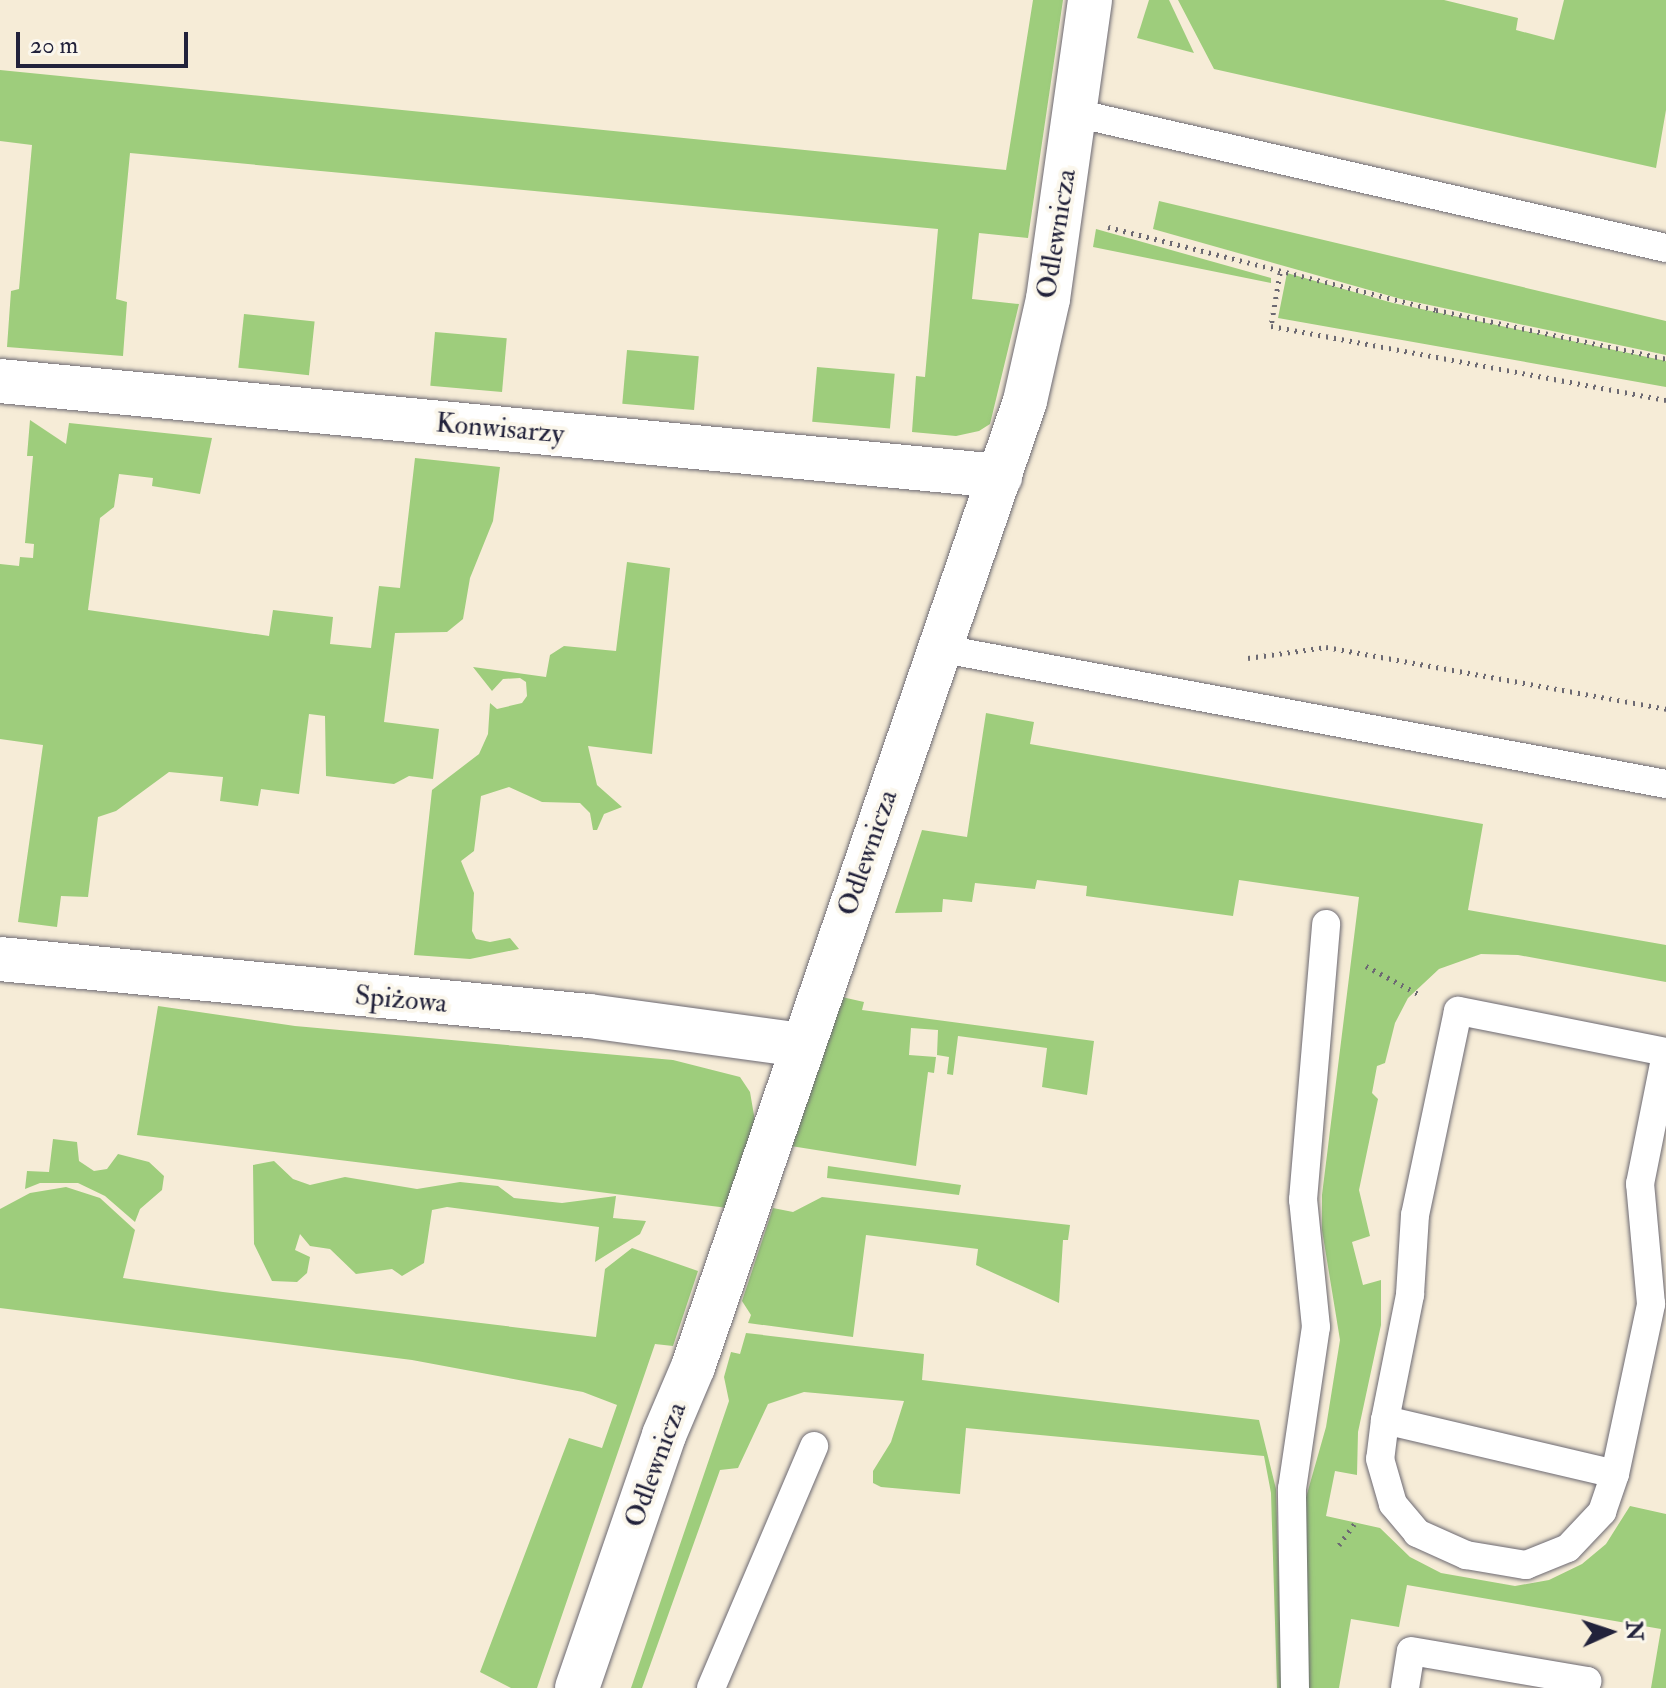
<!DOCTYPE html>
<meta charset="utf-8">
<style>
body{margin:0}
#map{position:relative;width:1666px;height:1688px;overflow:hidden;background:#f6ecd7;font-family:"IM FELL Double Pica",serif}
div>[style]{position:absolute}
.green>*{inset:0;background:#9ecd7c;transform-origin:0 0}
.path>*{height:5px;margin-top:-2.5px;transform-origin:0;background:repeating-linear-gradient(90deg,#6c6972 0 2px,transparent 0 8px)}
.roads{filter:drop-shadow(0 0 2px #6c6972) drop-shadow(0 0 2px #6c6972)}
.service>*{height:28px;margin:-14px;padding:0 14px;transform-origin:14px;border-radius:14px;background:#fff}
.minor>*{height:44px;margin:-22px;padding:0 22px;transform-origin:22px;border-radius:22px;background:#fff}
span{translate:-50% -50%;white-space:nowrap;text-align:center;line-height:1.15;-webkit-text-stroke:8px #fbf7ec;paint-order:stroke}
.street-label{font-size:28px;color:#22223b}
.north{position:absolute;left:1570px;top:1592px;width:80px;height:80px;-webkit-text-stroke:6px #fbf7ec;paint-order:stroke;rotate:87deg;font-size:22px;font-weight:700;line-height:32px;text-align:center;color:#22223b}
.north::after{content:'';display:block;margin:auto;width:28px;height:36px;background:#22223b;clip-path:polygon(50% 0,100% 100%,50% 72%,0 100%)}
.scale{position:absolute;left:16px;top:32px;width:172px;height:36px;box-sizing:border-box;border:4px solid #22223b;border-top:0;padding-left:10px;font-size:24px;line-height:28px;white-space:nowrap;color:#22223b;-webkit-text-stroke:6px #fbf7ec;paint-order:stroke}
</style>
<div id="map">
<div class="green">
<i style="clip-path:polygon(1033px 0,1063px 0,1028px 238px,979px 233px,972px 299px,1019px 304px,990px 424px,979px 431px,956px 436px,912px 432px,916px 376px,925px 377px,938px 229px,130px 153px,116px 299px,127px 302px,123px 356px,7px 347px,11px 291px,19px 289px,32px 145px,0 141px,0 70px,1006px 170px)"></i>
<i style="clip-path:polygon(1149px 0,1169px 0,1194px 53px,1137px 38px)"></i>
<i style="clip-path:polygon(1178px 0,1444px 0,1518px 18px,1516px 30px,1554px 40px,1564px 0,1666px 0,1666px 110px,1656px 168px,1214px 69px)"></i>
<i style="clip-path:polygon(1159px 201px,1666px 321px,1666px 355px,1401px 299px,1153px 229px)"></i>
<i style="clip-path:polygon(1096px 229px,1271px 278px,1271px 283px,1093px 247px)"></i>
<i style="clip-path:polygon(1287px 273px,1393px 303px,1666px 361px,1666px 387px,1278px 318px)"></i>
<i style="left:244px;top:314px;width:71px;height:54px;rotate:6deg"></i>
<i style="left:435px;top:332px;width:72px;height:54px;rotate:5deg"></i>
<i style="left:627px;top:350px;width:72px;height:54px;rotate:5deg"></i>
<i style="left:817px;top:367px;width:78px;height:55px;rotate:5deg"></i>
<i style="clip-path:polygon(30px 420px,66px 444px,69px 423px,212px 438px,200px 494px,152px 486px,153px 478px,119px 474px,114px 507px,100px 518px,88px 610px,269px 636px,273px 610px,333px 617px,330px 644px,371px 648px,379px 586px,400px 588px,415px 458px,500px 467px,493px 521px,470px 578px,463px 619px,447px 632px,395px 633px,384px 722px,439px 729px,433px 779px,409px 776px,394px 784px,326px 776px,325px 716px,309px 714px,299px 794px,261px 789px,258px 806px,220px 801px,223px 777px,169px 772px,116px 811px,98px 817px,88px 897px,61px 896px,57px 927px,18px 922px,43px 745px,0 739px,0 564px,19px 566px,20px 557px,33px 558px,34px 544px,25px 543px,33px 456px,27px 456px)"></i>
<i style="clip-path:polygon(627px 562px,670px 568px,652px 754px,588px 746px,597px 785px,622px 807px,604px 814px,597px 830px,593px 830px,590px 813px,580px 803px,542px 802px,509px 787px,481px 796px,474px 851px,461px 861px,474px 893px,472px 931px,476px 939px,490px 942px,510px 938px,519px 949px,470px 959px,414px 955px,432px 790px,479px 754px,488px 734px,490px 703px,497px 709px,522px 703px,527px 696px,526px 682px,520px 678px,503px 679px,492px 691px,473px 667px,546px 677px,550px 655px,564px 646px,616px 651px)"></i>
<i style="clip-path:polygon(986px 713px,1034px 722px,1030px 744px,1483px 824px,1468px 910px,1666px 945px,1666px 982px,1518px 955px,1481px 954px,1439px 969px,1408px 998px,1395px 1023px,1385px 1063px,1377px 1066px,1372px 1093px,1378px 1099px,1359px 1190px,1370px 1236px,1352px 1242px,1363px 1285px,1381px 1280px,1381px 1325px,1358px 1432px,1357px 1475px,1335px 1471px,1326px 1516px,1380px 1528px,1410px 1557px,1441px 1573px,1515px 1586px,1549px 1580px,1582px 1564px,1606px 1544px,1630px 1506px,1666px 1514px,1666px 1688px,1651px 1688px,1661px 1629px,1407px 1585px,1399px 1627px,1351px 1619px,1339px 1688px,1308px 1688px,1305px 1501px,1326px 1427px,1340px 1340px,1322px 1230px,1322px 1195px,1359px 897px,1239px 880px,1233px 916px,1086px 896px,1087px 886px,1037px 880px,1035px 889px,975px 883px,972px 902px,943px 899px,942px 912px,895px 913px,922px 830px,967px 837px)"></i>
<i style="clip-path:polygon(842px 997px,864px 1002px,862px 1010px,1094px 1041px,1087px 1095px,1042px 1087px,1047px 1048px,958px 1036px,953px 1075px,947px 1074px,949px 1057px,937px 1055px,938px 1030px,911px 1028px,909px 1055px,936px 1057px,934px 1073px,928px 1072px,916px 1166px,791px 1146px)"></i>
<i style="clip-path:polygon(158px 1006px,295px 1026px,673px 1060px,740px 1077px,750px 1092px,755px 1121px,728px 1208px,137px 1135px)"></i>
<i style="clip-path:polygon(53px 1139px,77px 1142px,79px 1161px,94px 1171px,107px 1169px,118px 1154px,149px 1162px,164px 1176px,162px 1190px,140px 1209px,135px 1222px,105px 1196px,78px 1183px,40px 1183px,25px 1189px,27px 1171px,49px 1172px)"></i>
<i style="clip-path:polygon(274px 1161px,293px 1179px,310px 1185px,345px 1177px,417px 1189px,460px 1182px,498px 1186px,514px 1198px,562px 1203px,616px 1196px,613px 1218px,646px 1221px,640px 1234px,595px 1262px,599px 1227px,447px 1207px,432px 1210px,424px 1263px,402px 1276px,392px 1269px,356px 1274px,330px 1249px,310px 1246px,300px 1234px,295px 1250px,310px 1257px,307px 1273px,297px 1282px,272px 1281px,254px 1244px,253px 1165px)"></i>
<i style="clip-path:polygon(828px 1166px,961px 1185px,959px 1195px,827px 1178px)"></i>
<i style="clip-path:polygon(66px 1187px,100px 1198px,135px 1230px,123px 1278px,223px 1292px,596px 1337px,605px 1269px,632px 1248px,698px 1271px,673px 1346px,655px 1344px,537px 1688px,511px 1688px,480px 1672px,569px 1438px,602px 1448px,617px 1405px,583px 1392px,412px 1360px,0 1308px,0 1209px,30px 1193px)"></i>
<i style="clip-path:polygon(822px 1197px,1070px 1225px,1068px 1240px,1063px 1240px,1059px 1303px,976px 1265px,978px 1249px,866px 1235px,853px 1337px,748px 1323px,751px 1315px,742px 1301px,773px 1208px,793px 1212px)"></i>
<i style="clip-path:polygon(746px 1333px,924px 1354px,922px 1380px,1259px 1420px,1276px 1489px,1282px 1688px,1277px 1688px,1271px 1493px,1264px 1456px,966px 1428px,960px 1494px,881px 1487px,873px 1483px,873px 1471px,891px 1442px,904px 1401px,804px 1392px,768px 1404px,738px 1468px,720px 1470px,642px 1688px,631px 1688px,729px 1401px,724px 1377px,731px 1352px,740px 1354px)"></i>
</div>
<div class="path">
<i style="left:1108px;top:227px;width:338px;rotate:14.2deg"></i>
<i style="left:1436px;top:310px;width:235px;rotate:12deg"></i>
<i style="left:1280px;top:273px;width:54px;rotate:99.6deg"></i>
<i style="left:1271px;top:326px;width:402px;rotate:10.6deg"></i>
<i style="left:1248px;top:658px;width:79px;rotate:-8deg"></i>
<i style="left:1326px;top:647px;width:346px;rotate:10.3deg"></i>
<i style="left:1366px;top:966px;width:61px;rotate:28.2deg"></i>
<i style="left:1339px;top:1545px;width:26px;rotate:-54deg"></i>
</div>
<div class="roads">
<div class="service">
<i style="left:1075px;top:113px;width:606px;rotate:12.87deg"></i>
<i style="left:938px;top:648px;width:741px;rotate:10.58deg"></i>
<i style="left:1666px;top:1052px;width:212px;rotate:-168.8deg"></i>
<i style="left:1458px;top:1011px;width:208px;rotate:101.9deg"></i>
<i style="left:1415px;top:1215px;width:80px;rotate:93.6deg"></i>
<i style="left:1410px;top:1295px;width:127px;rotate:101.3deg"></i>
<i style="left:1385px;top:1420px;width:236px;rotate:13.2deg"></i>
<i style="left:1615px;top:1474px;width:174px;rotate:-78deg"></i>
<i style="left:1651px;top:1304px;width:121px;rotate:-95.2deg"></i>
<i style="left:1640px;top:1184px;width:133px;rotate:-78.7deg"></i>
<i style="left:1385px;top:1420px;width:39px;rotate:97deg"></i>
<i style="left:1380px;top:1459px;width:47px;rotate:73.9deg"></i>
<i style="left:1393px;top:1504px;width:38px;rotate:50deg"></i>
<i style="left:1417px;top:1533px;width:54px;rotate:24.2deg"></i>
<i style="left:1466px;top:1555px;width:61px;rotate:9.5deg"></i>
<i style="left:1526px;top:1565px;width:45px;rotate:-22deg"></i>
<i style="left:1568px;top:1548px;width:50px;rotate:-46.6deg"></i>
<i style="left:1602px;top:1512px;width:40px;rotate:-71.1deg"></i>
<i style="left:711px;top:1688px;width:263px;rotate:-66.9deg"></i>
<i style="left:1295px;top:1688px;width:199px;rotate:-90.9deg"></i>
<i style="left:1292px;top:1489px;width:164px;rotate:-81.6deg"></i>
<i style="left:1316px;top:1327px;width:128px;rotate:-95.8deg"></i>
<i style="left:1303px;top:1200px;width:277px;rotate:-85.2deg"></i>
<i style="left:1405px;top:1688px;width:37px;rotate:-81deg"></i>
<i style="left:1411px;top:1651px;width:179px;rotate:9.7deg"></i>
<i style="left:1587px;top:1681px;width:7px;rotate:106deg"></i>
</div>
<div class="minor">
<i style="left:0;top:381px;width:1005px;rotate:5.43deg"></i>
<i style="left:0;top:959px;width:592px;rotate:5.53deg"></i>
<i style="left:589px;top:1016px;width:215px;rotate:7.8deg"></i>
<i style="left:577px;top:1688px;width:268px;rotate:-71deg"></i>
<i style="left:664px;top:1435px;width:74px;rotate:-66.9deg"></i>
<i style="left:693px;top:1367px;width:1021px;rotate:-71.03deg"></i>
<i style="left:1025px;top:401px;width:105px;rotate:-77.3deg"></i>
<i style="left:1048px;top:299px;width:302px;rotate:-82deg"></i>
</div>
</div>
<div class="street-label">
<span style="left:1057px;top:234px;rotate:-81deg">Odlewnicza</span>
<span style="left:500px;top:429px;rotate:5deg">Konwisarzy</span>
<span style="left:868px;top:853px;rotate:-71deg">Odlewnicza</span>
<span style="left:401px;top:1000px;rotate:5deg">Spiżowa</span>
<span style="left:656px;top:1465px;rotate:-70deg">Odlewnicza</span>
</div>
<div class="north">N</div>
<div class="scale">20 m</div>
</div>
